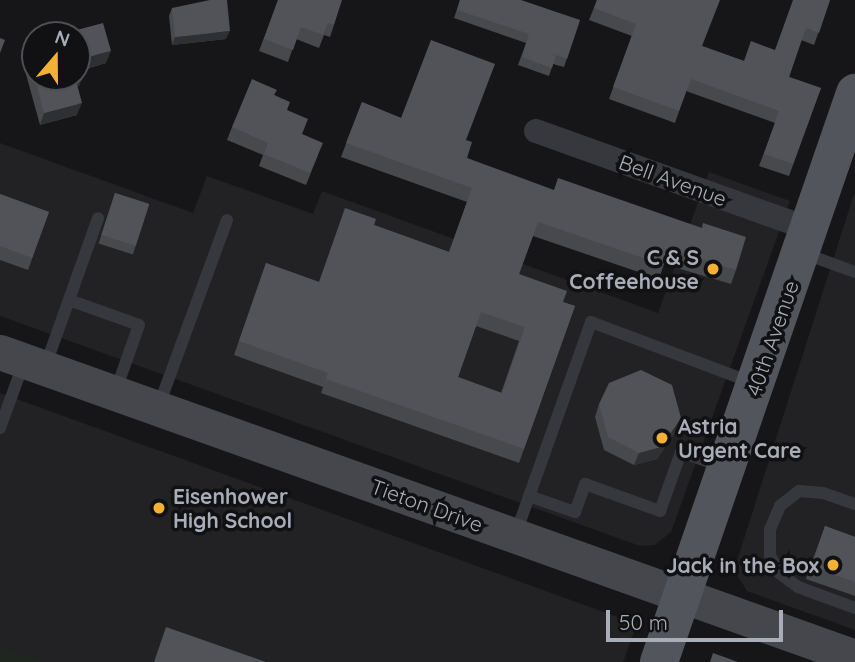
<!DOCTYPE html>
<style>
body{margin:0}
#map{position:relative;width:855px;height:662px;overflow:hidden;background:#161618;font-family:Quicksand,sans-serif}
div>[style]{position:absolute}
.built>*{inset:0;background:#222225}
.green>*{inset:0;background:#1e261f}
.service>*{height:12px;margin:-6px;padding:0 6px;transform-origin:6px;border-radius:6px;background:#37383d}
.minor>*{height:24px;margin:-12px;padding:0 12px;transform-origin:12px;border-radius:12px;background:#37383d}
.secondary>*{height:35px;margin:-17.5px;padding:0 17.5px;transform-origin:17.5px;border-radius:17.5px;background:#45474d}
.primary>*{height:38px;margin:-19px;padding:0 19px;transform-origin:19px;border-radius:19px;background:#53555c}
.wall>*{inset:0;background:#47494d;transform-origin:0 0}
.shaded-wall>*{inset:0;background:#2f3033}
.building>*{inset:0;background:#525359;transform-origin:0 0}
.dots>*{width:19px;height:19px;translate:-50% -50%;box-sizing:border-box;border:4px solid #111113;border-radius:50%}
span{translate:-50% -50%;white-space:nowrap;text-align:center;line-height:1.15;-webkit-text-stroke:7px #111113;paint-order:stroke}
.street-label{font-size:21px;color:#a8adb8}
.poi-label{font-size:21px;color:#a8adb8;font-weight:700}
.right{translate:-100% -50%;text-align:right}
.left{translate:0 -50%;text-align:left}
.north{position:absolute;left:21px;top:21px;width:70px;height:70px;box-sizing:border-box;background:#111113;border:2px solid #4d4f55;border-radius:50%;rotate:20deg;font-size:19px;font-weight:700;line-height:28px;text-align:center;color:#a8adb8}
.north::after{content:'';display:block;margin:auto;width:24px;height:32px;background:#f2b134;clip-path:polygon(50% 0,100% 100%,50% 72%,0 100%)}
.scale{position:absolute;left:606px;top:610px;width:177px;height:32px;box-sizing:border-box;border:4px solid #a8adb8;border-top:0;padding-left:9px;font-size:21px;line-height:24px;white-space:nowrap;color:#a8adb8;-webkit-text-stroke:5px #111113;paint-order:stroke}
</style>
<div id="map">
<div class="built">
<i style="clip-path:polygon(0 143px,193px 213px,207px 176px,313px 214px,322px 191px,658px 313px,709px 172px,790px 201px,671px 532px,655px 545px,640px 546px,0 316px)"></i>
<i style="clip-path:polygon(855px 191px,855px 630px,747px 591px,734px 570px)"></i>
<i style="clip-path:polygon(0 393px,637px 624px,623px 662px,0 662px)"></i>
</div>
<div class="green">
<i style="clip-path:polygon(0 646px,46px 662px,0 662px)"></i>
</div>
<div class="service">
<i style="left:803px;top:253px;width:55px;rotate:20.1deg"></i>
<i style="left:69px;top:300px;width:74px;rotate:19.7deg"></i>
<i style="left:139px;top:325px;width:69px;rotate:109.5deg"></i>
<i style="left:45px;top:367px;width:158px;rotate:-70.4deg"></i>
<i style="left:159px;top:405px;width:197px;rotate:-69.8deg"></i>
<i style="left:0;top:428px;width:70px;rotate:-70deg"></i>
<i style="left:529px;top:496px;width:49px;rotate:19.2deg"></i>
<i style="left:575px;top:512px;width:30px;rotate:-70deg"></i>
<i style="left:585px;top:484px;width:80px;rotate:19.8deg"></i>
<i style="left:660px;top:511px;width:63px;rotate:-70.4deg"></i>
<i style="left:681px;top:452px;width:45px;rotate:19.7deg"></i>
<i style="left:855px;top:504px;width:34px;rotate:-161deg"></i>
<i style="left:823px;top:493px;width:24px;rotate:-175deg"></i>
<i style="left:799px;top:491px;width:24px;rotate:142deg"></i>
<i style="left:780px;top:506px;width:25px;rotate:113deg"></i>
<i style="left:770px;top:529px;width:26px;rotate:90deg"></i>
<i style="left:770px;top:555px;width:20px;rotate:63deg"></i>
<i style="left:779px;top:573px;width:24px;rotate:36deg"></i>
<i style="left:798px;top:587px;width:61px;rotate:20.2deg"></i>
<i style="left:516px;top:533px;width:224px;rotate:-70.4deg"></i>
<i style="left:591px;top:322px;width:171px;rotate:20.6deg"></i>
</div>
<div class="minor">
<i style="left:536px;top:131px;width:290px;rotate:19.7deg"></i>
</div>
<div class="secondary">
<i style="left:0;top:352px;width:908px;rotate:19.63deg"></i>
</div>
<div class="primary">
<i style="left:659px;top:662px;width:602px;rotate:-70.99deg"></i>
</div>
<div class="wall">
<i style="clip-path:polygon(278px 0,334px 25px,330px 37px,324px 35px,319px 48px,296px 39px,288px 62px,259px 51px)"></i>
<i style="clip-path:polygon(460px 0,580px 20px,564px 67px,553px 64px,549px 76px,518px 65px,526px 43px,454px 18px)"></i>
<i style="clip-path:polygon(597px 0,702px 46px,744px 61px,775px 50px,830px 0,814px 45px,801px 40px,789px 77px,821px 88px,789px 176px,759px 166px,775px 123px,686px 91px,675px 123px,609px 99px,632px 36px,589px 20px)"></i>
<i style="clip-path:polygon(172px 8px,226px 39px,172px 45px,169px 16px)"></i>
<i style="clip-path:polygon(77px 35px,106px 63px,83px 70px,79px 86px,77px 87px,77px 115px,40px 125px,21px 56px,26px 44px)"></i>
<i style="clip-path:polygon(275px 95px,287px 110px,302px 134px,318px 155px,306px 185px,259px 166px,263px 155px,227px 140px,232px 127px)"></i>
<i style="clip-path:polygon(evenodd,362px 102px,401px 118px,466px 140px,467px 158px,736px 270px,731px 284px,664px 264px,659px 279px,533px 236px,519px 274px,563px 302px,575px 306px,519px 463px,321px 393px,323px 387px,234px 355px,266px 263px,319px 282px,374px 225px,449px 252px,467px 202px,341px 157px,362px 102px,476px 326px,519px 341px,501px 393px,458px 377px,476px 326px)"></i>
<i style="left:115px;top:193px;width:36px;height:53px;rotate:18deg"></i>
<i style="clip-path:polygon(0 194px,49px 212px,28px 270px,0 260px)"></i>
<i style="clip-path:polygon(599px 404px,681px 418px,676px 431px,657px 459px,634px 465px,604px 450px,595px 417px)"></i>
<i style="clip-path:polygon(825px 526px,855px 537px,855px 596px,806px 579px)"></i>
</div>
<div class="shaded-wall">
<i style="clip-path:polygon(230px 31px,226px 39px,172px 45px,175px 37px)"></i>
<i style="clip-path:polygon(111px 51px,106px 63px,77px 71px,80px 59px)"></i>
<i style="clip-path:polygon(84px 74px,79px 86px,70px 89px,74px 77px)"></i>
<i style="clip-path:polygon(82px 103px,77px 115px,40px 125px,44px 113px)"></i>
<i style="clip-path:polygon(681px 418px,676px 431px,657px 459px,634px 465px,639px 453px)"></i>
</div>
<div class="building">
<i style="clip-path:polygon(210px 0,227px 0,230px 31px,175px 37px,172px 8px)"></i>
<i style="clip-path:polygon(278px 0,342px 0,334px 25px,328px 23px,323px 35px,301px 27px,293px 50px,264px 39px)"></i>
<i style="clip-path:polygon(460px 0,521px 0,580px 20px,567px 59px,556px 55px,552px 68px,522px 57px,529px 34px,457px 10px)"></i>
<i style="clip-path:polygon(597px 0,720px 0,702px 46px,744px 61px,751px 41px,775px 50px,793px 0,830px 0,819px 33px,806px 28px,789px 77px,821px 88px,793px 164px,764px 154px,779px 111px,691px 79px,679px 111px,613px 87px,636px 24px,594px 8px)"></i>
<i style="clip-path:polygon(103px 23px,111px 51px,80px 59px,84px 74px,77px 76px,77px 35px,58px 35px)"></i>
<i style="clip-path:polygon(0 38px,5px 40px,0 53px)"></i>
<i style="clip-path:polygon(evenodd,431px 40px,495px 64px,466px 140px,472px 142px,467px 158px,554px 190px,558px 178px,702px 228px,703px 223px,746px 237px,736px 270px,669px 249px,664px 265px,538px 222px,519px 274px,567px 291px,563px 302px,575px 306px,524px 449px,326px 379px,328px 373px,239px 341px,266px 263px,319px 282px,345px 208px,376px 219px,374px 225px,449px 252px,472px 188px,346px 143px,362px 102px,401px 118px,431px 40px,481px 312px,525px 327px,502px 393px,458px 377px,481px 312px)"></i>
<i style="clip-path:polygon(35px 41px,35px 77px,75px 77px,82px 103px,44px 113px,26px 44px)"></i>
<i style="clip-path:polygon(252px 79px,277px 90px,274px 95px,290px 102px,287px 110px,308px 119px,302px 134px,323px 143px,310px 173px,264px 154px,268px 143px,232px 127px)"></i>
<i style="left:115px;top:193px;width:36px;height:44px;rotate:18deg"></i>
<i style="clip-path:polygon(0 194px,49px 212px,32px 258px,0 246px)"></i>
<i style="clip-path:polygon(641px 370px,672px 385px,681px 418px,661px 447px,639px 453px,608px 437px,599px 404px,609px 383px)"></i>
<i style="clip-path:polygon(825px 526px,855px 537px,855px 582px,811px 566px)"></i>
<i style="clip-path:polygon(166px 627px,266px 662px,154px 662px)"></i>
<i style="clip-path:polygon(713px 653px,738px 662px,710px 662px)"></i>
</div>
<div class="dots">
<i style="left:713px;top:269px;background:#f2b134"></i>
<i style="left:662px;top:438px;background:#f2b134"></i>
<i style="left:159px;top:508px;background:#f2b134"></i>
<i style="left:833px;top:565px;background:#f2b134"></i>
</div>
<div class="street-label">
<span style="left:673px;top:180px;rotate:20deg">Bell Avenue</span>
<span style="left:772px;top:338px;rotate:-71deg">40th Avenue</span>
<span style="left:427px;top:505px;rotate:20deg">Tieton Drive</span>
</div>
<div class="poi-label">
<span class="right" style="left:699px;top:269px">C &amp; S<br>Coffeehouse</span>
<span class="left" style="left:678px;top:438px">Astria<br>Urgent Care</span>
<span class="left" style="left:173px;top:508px">Eisenhower<br>High School</span>
<span class="right" style="left:819px;top:565px">Jack in the Box</span>
</div>
<div class="north">N</div>
<div class="scale">50 m</div>
</div>
